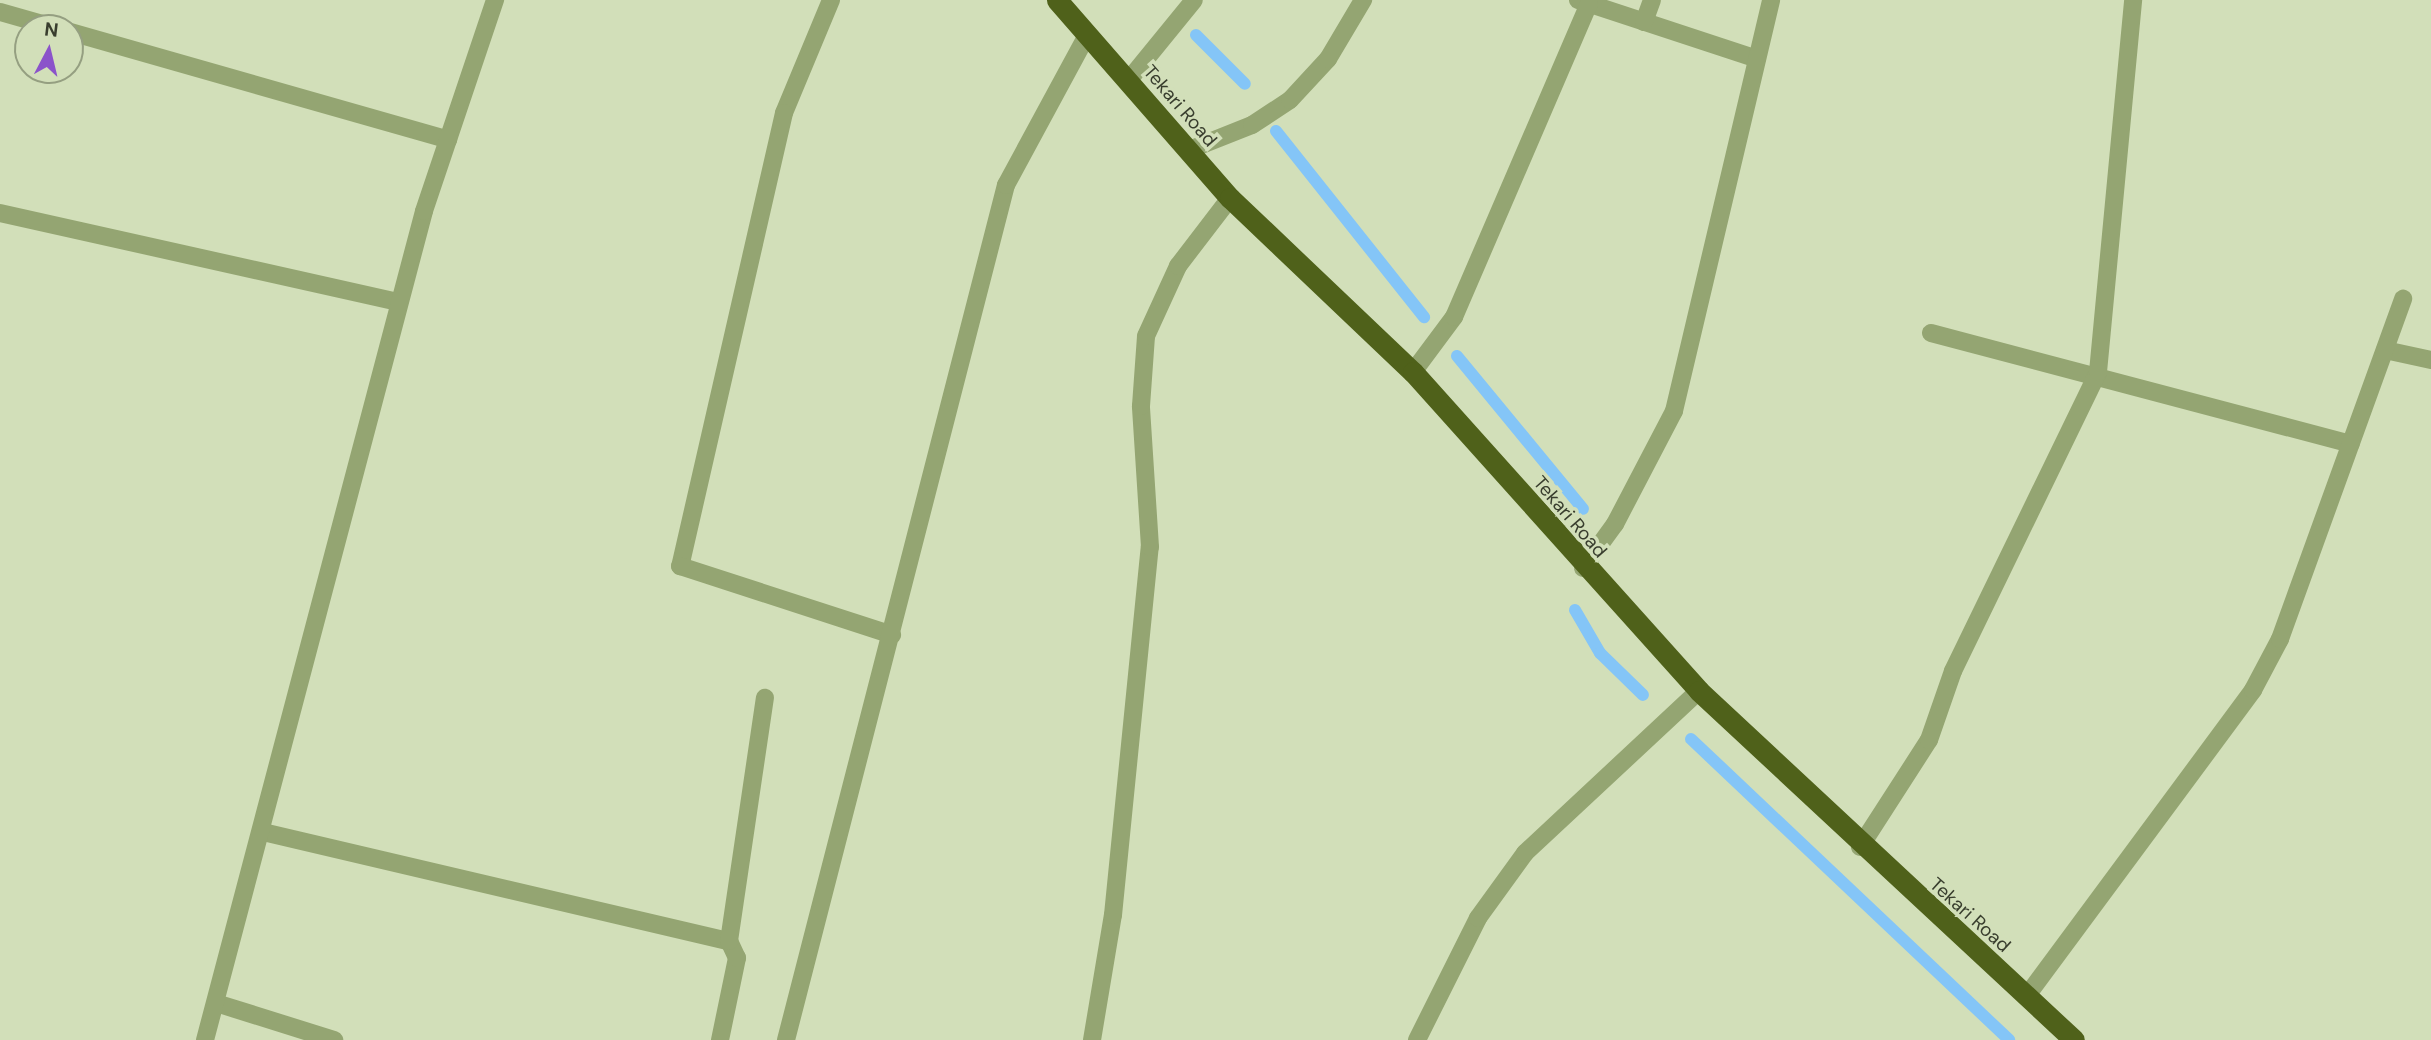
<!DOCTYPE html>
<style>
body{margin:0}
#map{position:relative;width:2431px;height:1040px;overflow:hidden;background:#d2dfb9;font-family:"DM Sans",sans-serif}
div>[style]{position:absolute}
.stream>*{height:12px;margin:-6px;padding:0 6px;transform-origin:6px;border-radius:6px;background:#84c5f7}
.street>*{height:18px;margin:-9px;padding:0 9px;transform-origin:9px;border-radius:9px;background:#94a572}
.highway>*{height:21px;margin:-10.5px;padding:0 10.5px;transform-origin:10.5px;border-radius:10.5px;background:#4f611a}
span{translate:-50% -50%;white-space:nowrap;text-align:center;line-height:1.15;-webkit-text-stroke:7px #d2dfb9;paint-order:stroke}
.street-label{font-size:19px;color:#393e2e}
.north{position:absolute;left:14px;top:14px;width:70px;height:70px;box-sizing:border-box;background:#d2dfb9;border:2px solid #959f81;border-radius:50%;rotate:7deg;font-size:19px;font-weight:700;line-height:28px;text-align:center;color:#393e2e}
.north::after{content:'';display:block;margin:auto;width:24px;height:32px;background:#8b53ca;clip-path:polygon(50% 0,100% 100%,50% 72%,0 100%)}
</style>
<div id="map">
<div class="stream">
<i style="left:1196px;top:35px;width:69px;rotate:45deg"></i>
<i style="left:1276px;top:131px;width:238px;rotate:51.5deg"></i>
<i style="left:1457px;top:356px;width:198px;rotate:50.5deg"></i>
<i style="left:1575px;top:610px;width:50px;rotate:59.8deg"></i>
<i style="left:1600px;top:653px;width:60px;rotate:44.3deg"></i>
<i style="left:1691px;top:739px;width:438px;rotate:43.4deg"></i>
</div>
<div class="street">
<i style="left:831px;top:0;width:122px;rotate:112.6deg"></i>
<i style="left:784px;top:113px;width:465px;rotate:102.9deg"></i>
<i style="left:680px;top:566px;width:223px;rotate:18deg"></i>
<i style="left:1578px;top:0;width:188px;rotate:18.2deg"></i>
<i style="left:0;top:12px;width:466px;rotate:15.9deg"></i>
<i style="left:1644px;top:22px;width:23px;rotate:-70deg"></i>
<i style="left:1128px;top:81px;width:104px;rotate:-50.8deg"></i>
<i style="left:1189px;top:150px;width:68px;rotate:-21.6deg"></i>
<i style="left:1252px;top:125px;width:45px;rotate:-33.3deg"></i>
<i style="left:1290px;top:100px;width:56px;rotate:-47.2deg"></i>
<i style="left:1328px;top:59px;width:69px;rotate:-59.3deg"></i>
<i style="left:0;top:213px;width:409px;rotate:12.6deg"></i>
<i style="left:1931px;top:333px;width:434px;rotate:14.8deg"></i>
<i style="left:2385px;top:350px;width:47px;rotate:12.3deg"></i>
<i style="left:1413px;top:372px;width:69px;rotate:-53.3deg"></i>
<i style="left:1454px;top:317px;width:341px;rotate:-66.7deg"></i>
<i style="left:1583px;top:568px;width:54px;rotate:-54deg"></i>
<i style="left:1615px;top:524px;width:127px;rotate:-62.4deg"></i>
<i style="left:1674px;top:411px;width:422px;rotate:-76.7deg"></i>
<i style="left:263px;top:832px;width:479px;rotate:13.2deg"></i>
<i style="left:1860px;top:847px;width:127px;rotate:-57.2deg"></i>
<i style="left:1929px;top:740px;width:73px;rotate:-70.8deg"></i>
<i style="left:1953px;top:671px;width:332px;rotate:-64.1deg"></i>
<i style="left:2098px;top:372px;width:374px;rotate:-84.6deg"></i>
<i style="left:2026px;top:997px;width:382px;rotate:-53.5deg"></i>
<i style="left:2253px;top:690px;width:58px;rotate:-62.1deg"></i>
<i style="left:2280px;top:639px;width:362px;rotate:-70.1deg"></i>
<i style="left:216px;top:1003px;width:124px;rotate:17.4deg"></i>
<i style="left:205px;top:1040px;width:857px;rotate:-75.2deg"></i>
<i style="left:424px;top:211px;width:223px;rotate:-71.4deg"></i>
<i style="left:720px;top:1040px;width:84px;rotate:-78.3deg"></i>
<i style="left:737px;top:958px;width:19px;rotate:-115deg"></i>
<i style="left:729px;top:941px;width:246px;rotate:-81.6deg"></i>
<i style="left:786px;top:1040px;width:883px;rotate:-75.57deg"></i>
<i style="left:1006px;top:185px;width:170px;rotate:-61.6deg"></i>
<i style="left:1092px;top:1040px;width:127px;rotate:-80.5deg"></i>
<i style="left:1113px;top:915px;width:370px;rotate:-84.3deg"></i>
<i style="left:1150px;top:547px;width:141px;rotate:-93.7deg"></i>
<i style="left:1141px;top:406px;width:70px;rotate:-85.9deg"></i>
<i style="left:1146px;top:336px;width:77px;rotate:-65.4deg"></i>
<i style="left:1178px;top:266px;width:86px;rotate:-52.6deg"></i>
<i style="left:1417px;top:1040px;width:136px;rotate:-63.4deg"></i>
<i style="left:1478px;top:918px;width:80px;rotate:-54.1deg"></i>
<i style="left:1525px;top:853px;width:238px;rotate:-43deg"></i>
</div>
<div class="highway">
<i style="left:1057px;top:0;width:263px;rotate:48.9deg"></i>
<i style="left:1230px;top:198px;width:253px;rotate:43.6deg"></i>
<i style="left:1413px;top:372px;width:428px;rotate:48.1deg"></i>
<i style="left:1699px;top:691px;width:512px;rotate:42.94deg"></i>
</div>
<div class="street-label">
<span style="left:1180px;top:106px;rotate:49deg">Tekari Road</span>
<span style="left:1570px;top:517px;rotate:49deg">Tekari Road</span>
<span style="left:1970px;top:915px;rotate:42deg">Tekari Road</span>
</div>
<div class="north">N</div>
</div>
